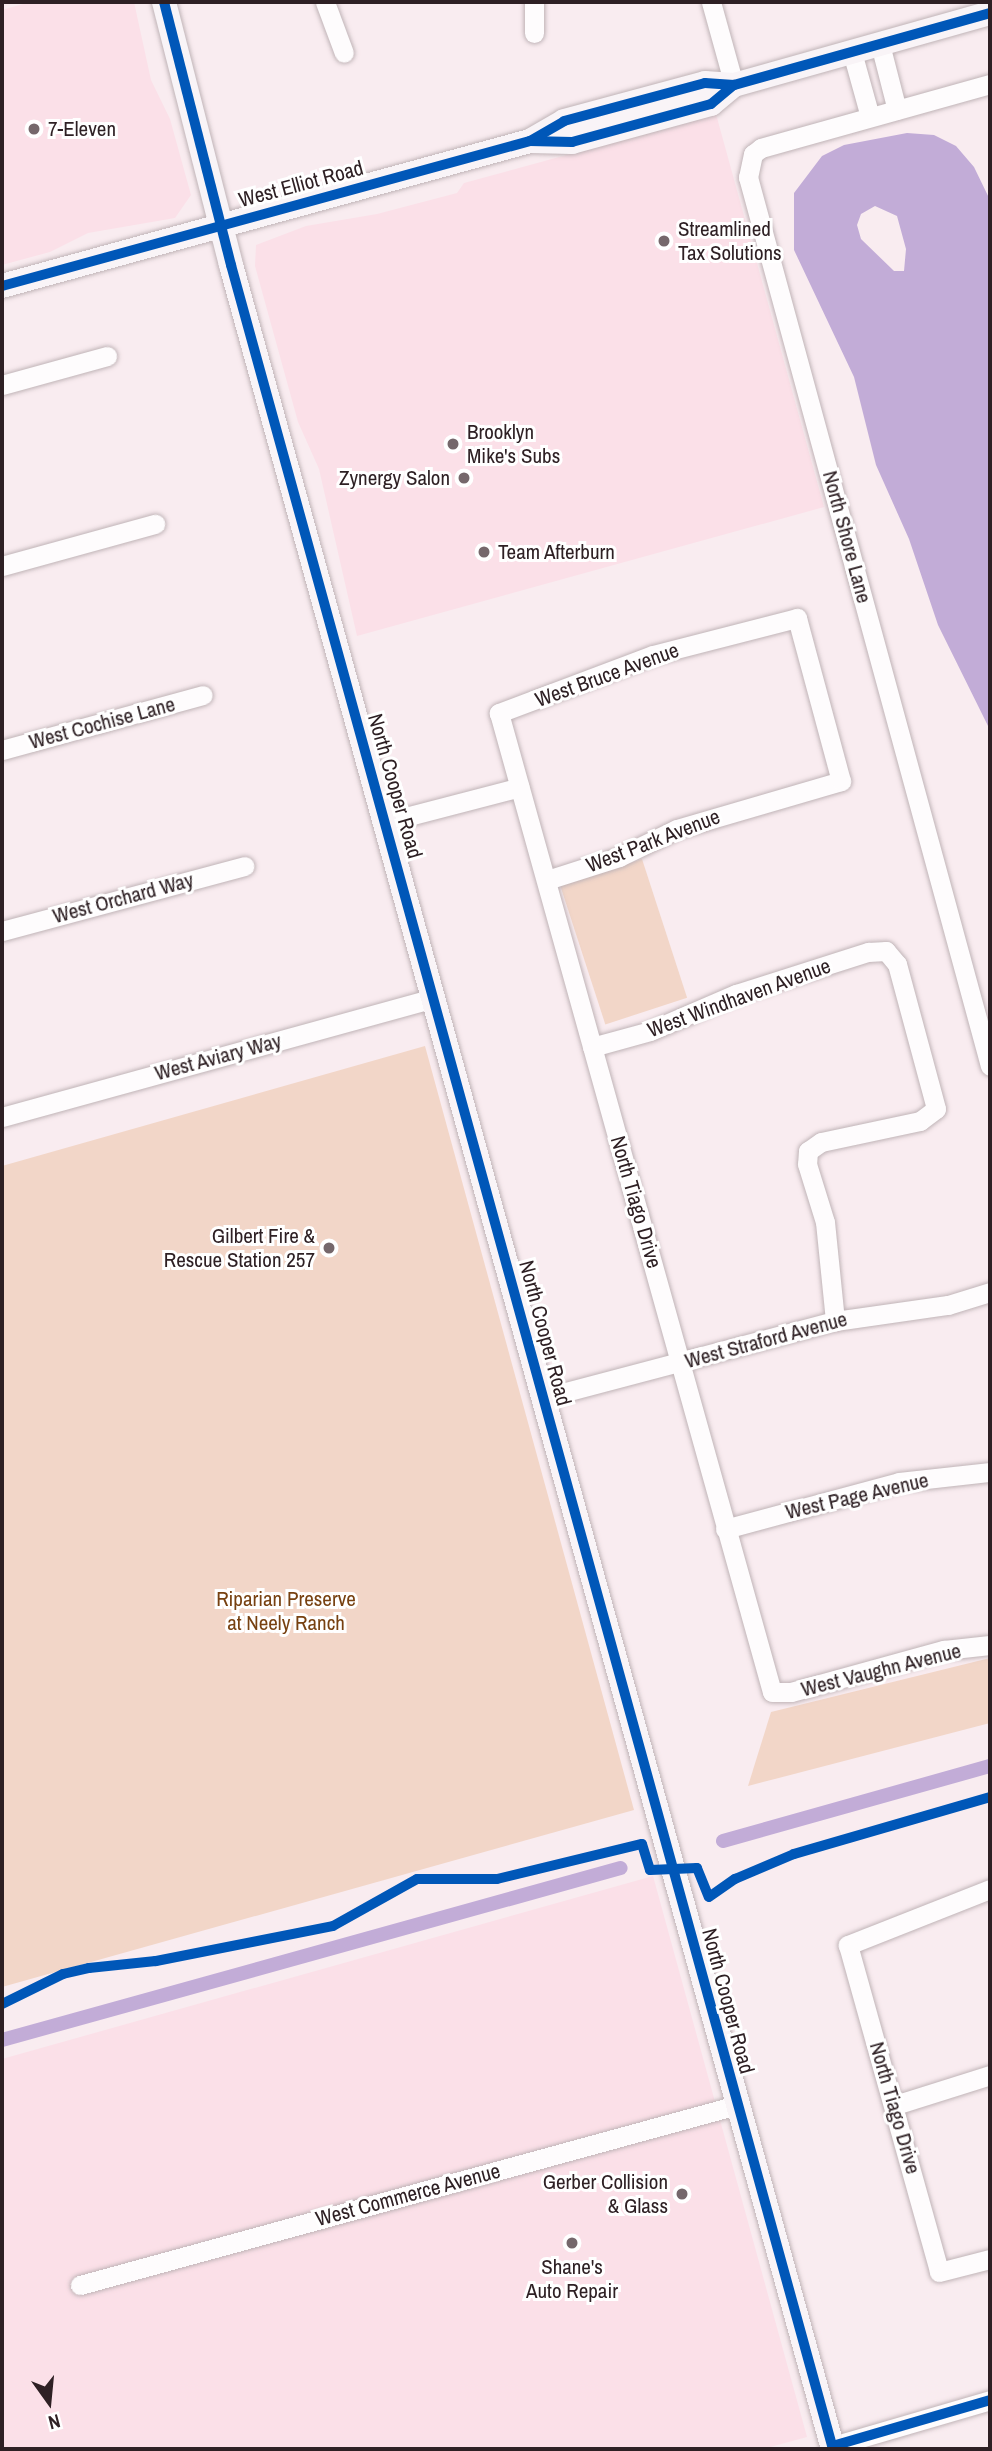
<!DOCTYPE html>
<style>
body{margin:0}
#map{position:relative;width:992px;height:2451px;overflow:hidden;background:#f9ecf0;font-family:"Archivo Narrow",sans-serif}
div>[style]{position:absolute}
.built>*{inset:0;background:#fbe0e8}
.green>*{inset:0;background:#f2d6c8;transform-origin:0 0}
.water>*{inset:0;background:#c2acd7}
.canal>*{height:14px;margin:-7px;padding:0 7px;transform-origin:7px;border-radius:7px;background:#c2acd7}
.roads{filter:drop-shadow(0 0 2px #c0b4b7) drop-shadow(0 0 2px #c0b4b7)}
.minor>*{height:19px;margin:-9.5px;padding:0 9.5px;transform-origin:9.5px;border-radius:9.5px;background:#fefcfd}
.major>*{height:24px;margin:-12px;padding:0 12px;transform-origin:12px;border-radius:12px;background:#f9f4f7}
.cycleway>*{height:10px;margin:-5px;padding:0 5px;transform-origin:5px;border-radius:5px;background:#0057b8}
.dots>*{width:19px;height:19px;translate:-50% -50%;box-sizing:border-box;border:4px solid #fff;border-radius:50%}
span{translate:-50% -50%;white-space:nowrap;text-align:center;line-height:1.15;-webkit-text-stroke:6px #fff;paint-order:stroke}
.poi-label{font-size:21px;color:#2e2024}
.left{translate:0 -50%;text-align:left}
.right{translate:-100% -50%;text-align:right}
.street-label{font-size:21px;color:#2e2024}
.park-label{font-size:21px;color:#774111}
.frame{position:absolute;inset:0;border:4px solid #2e2024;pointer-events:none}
.north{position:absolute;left:14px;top:2367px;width:70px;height:70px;-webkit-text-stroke:5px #fff;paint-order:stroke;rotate:165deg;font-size:19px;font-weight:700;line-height:28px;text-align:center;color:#2e2024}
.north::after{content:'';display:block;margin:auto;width:24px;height:32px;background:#2e2024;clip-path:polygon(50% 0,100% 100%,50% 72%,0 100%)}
</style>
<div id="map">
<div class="built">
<i style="clip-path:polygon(30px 2px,134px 2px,151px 80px,170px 119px,191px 195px,175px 218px,88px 233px,50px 252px,2px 265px,2px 10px)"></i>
<i style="clip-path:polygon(716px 114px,824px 507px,357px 636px,319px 469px,298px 422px,255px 266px,256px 245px,306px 226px,377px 214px,457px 193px,464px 183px)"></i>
<i style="clip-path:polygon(653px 1876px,807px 2437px,763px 2449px,2px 2449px,2px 2059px)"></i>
</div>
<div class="green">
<i style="left:642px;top:859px;width:146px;height:86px;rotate:72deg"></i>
<i style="clip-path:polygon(425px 1046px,634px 1810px,2px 1987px,2px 1166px)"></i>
<i style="clip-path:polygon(990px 1658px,990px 1723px,748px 1786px,771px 1712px)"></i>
</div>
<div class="water">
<i style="clip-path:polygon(evenodd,907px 133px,934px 135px,956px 146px,974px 167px,990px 200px,990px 730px,938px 625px,909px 539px,876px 465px,854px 377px,794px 250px,794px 193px,822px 156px,844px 145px,907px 133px,875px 206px,897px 216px,906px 249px,904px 271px,894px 271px,861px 239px,857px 225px,861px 214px,875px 206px)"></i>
</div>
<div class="canal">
<i style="left:723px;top:1841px;width:277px;rotate:-15.7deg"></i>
<i style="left:2px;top:2040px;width:642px;rotate:-15.53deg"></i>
</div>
<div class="roads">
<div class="minor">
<i style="left:325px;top:2px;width:54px;rotate:69.6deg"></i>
<i style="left:711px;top:2px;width:86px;rotate:74.5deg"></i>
<i style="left:534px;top:33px;width:31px;rotate:-90deg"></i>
<i style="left:880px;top:44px;width:68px;rotate:75.6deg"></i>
<i style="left:852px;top:52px;width:67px;rotate:74.5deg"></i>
<i style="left:990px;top:84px;width:238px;rotate:164.4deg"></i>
<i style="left:761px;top:148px;width:10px;rotate:143deg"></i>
<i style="left:753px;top:154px;width:24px;rotate:102deg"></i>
<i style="left:748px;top:177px;width:921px;rotate:74.77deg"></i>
<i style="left:2px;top:385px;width:109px;rotate:-15.4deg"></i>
<i style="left:2px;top:566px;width:159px;rotate:-15.4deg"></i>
<i style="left:2px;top:750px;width:208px;rotate:-15.3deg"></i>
<i style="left:386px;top:822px;width:138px;rotate:-14.6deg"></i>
<i style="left:547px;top:880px;width:76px;rotate:-17.7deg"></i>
<i style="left:619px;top:857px;width:64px;rotate:-25.8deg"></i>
<i style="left:677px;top:829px;width:171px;rotate:-16.3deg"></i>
<i style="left:841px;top:781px;width:169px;rotate:-105.1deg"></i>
<i style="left:797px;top:618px;width:149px;rotate:165.6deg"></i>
<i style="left:653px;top:655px;width:165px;rotate:159.4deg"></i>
<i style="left:499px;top:713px;width:1016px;rotate:74.42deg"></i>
<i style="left:772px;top:1692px;width:19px"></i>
<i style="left:791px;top:1692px;width:159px;rotate:-15.4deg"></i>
<i style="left:944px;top:1650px;width:46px;rotate:-6.2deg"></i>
<i style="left:2px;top:931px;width:251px;rotate:-15deg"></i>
<i style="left:592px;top:1047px;width:60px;rotate:-15.4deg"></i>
<i style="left:650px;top:1031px;width:94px;rotate:-23.3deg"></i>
<i style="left:736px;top:994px;width:139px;rotate:-17.7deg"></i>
<i style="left:868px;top:952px;width:18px;rotate:-3deg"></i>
<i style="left:886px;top:951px;width:17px;rotate:50deg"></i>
<i style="left:897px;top:964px;width:150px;rotate:74.9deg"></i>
<i style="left:936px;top:1109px;width:20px;rotate:143deg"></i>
<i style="left:920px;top:1121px;width:101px;rotate:168deg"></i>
<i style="left:821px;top:1142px;width:16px;rotate:145deg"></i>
<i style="left:808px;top:1151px;width:13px;rotate:94deg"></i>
<i style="left:807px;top:1164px;width:61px;rotate:72.8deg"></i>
<i style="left:825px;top:1222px;width:100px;rotate:84.2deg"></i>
<i style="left:2px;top:1117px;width:448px;rotate:-15.4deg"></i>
<i style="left:543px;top:1398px;width:302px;rotate:-14.8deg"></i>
<i style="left:835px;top:1321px;width:114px;rotate:-8.1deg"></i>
<i style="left:948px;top:1305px;width:44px;rotate:-17.2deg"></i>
<i style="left:725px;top:1529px;width:180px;rotate:-15.1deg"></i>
<i style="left:899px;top:1482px;width:92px;rotate:-6.3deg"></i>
<i style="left:990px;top:1889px;width:153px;rotate:158.5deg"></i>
<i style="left:848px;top:1945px;width:339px;rotate:74.4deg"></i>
<i style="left:939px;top:2272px;width:53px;rotate:-14.3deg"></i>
<i style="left:895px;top:2105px;width:100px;rotate:-17.5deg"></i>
<i style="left:80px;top:2285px;width:681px;rotate:-15.32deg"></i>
<i style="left:833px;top:2446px;width:164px;rotate:-16.3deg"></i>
</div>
<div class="major">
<i style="left:164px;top:2px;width:271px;rotate:75.7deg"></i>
<i style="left:231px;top:265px;width:2265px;rotate:74.59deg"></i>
<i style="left:531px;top:141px;width:41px;rotate:1.4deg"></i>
<i style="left:572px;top:142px;width:144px;rotate:-15.3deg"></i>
<i style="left:711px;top:104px;width:30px;rotate:-40deg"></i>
<i style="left:2px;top:286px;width:548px;rotate:-15.36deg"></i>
<i style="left:530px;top:141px;width:39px;rotate:-30deg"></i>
<i style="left:564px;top:121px;width:146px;rotate:-15.1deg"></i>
<i style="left:705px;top:83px;width:29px;rotate:4deg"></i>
<i style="left:734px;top:85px;width:266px;rotate:-15.7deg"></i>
</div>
</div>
<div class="cycleway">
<i style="left:164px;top:2px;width:271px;rotate:75.7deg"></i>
<i style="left:231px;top:265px;width:2265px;rotate:74.59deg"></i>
<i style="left:530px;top:141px;width:42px;rotate:1.4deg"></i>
<i style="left:572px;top:142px;width:144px;rotate:-15.3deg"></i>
<i style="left:711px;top:104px;width:30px;rotate:-40deg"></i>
<i style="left:2px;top:286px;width:548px;rotate:-15.36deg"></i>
<i style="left:530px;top:141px;width:39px;rotate:-30deg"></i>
<i style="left:564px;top:121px;width:146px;rotate:-15.1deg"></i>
<i style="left:705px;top:83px;width:29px;rotate:4deg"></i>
<i style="left:734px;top:85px;width:266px;rotate:-15.7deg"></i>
<i style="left:2px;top:2004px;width:68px;rotate:-26.2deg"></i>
<i style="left:63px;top:1974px;width:27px;rotate:-13deg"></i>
<i style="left:89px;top:1968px;width:67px;rotate:-6deg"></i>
<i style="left:156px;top:1961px;width:180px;rotate:-11.2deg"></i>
<i style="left:333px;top:1926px;width:96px;rotate:-29.2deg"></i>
<i style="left:417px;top:1879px;width:80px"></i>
<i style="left:497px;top:1879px;width:149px;rotate:-13.6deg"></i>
<i style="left:642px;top:1844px;width:27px;rotate:73deg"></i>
<i style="left:650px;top:1870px;width:47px;rotate:-2.4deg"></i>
<i style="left:697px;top:1868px;width:31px;rotate:68deg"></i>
<i style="left:709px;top:1897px;width:32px;rotate:-35deg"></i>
<i style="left:735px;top:1879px;width:64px;rotate:-23deg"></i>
<i style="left:794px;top:1854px;width:204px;rotate:-16.2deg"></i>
<i style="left:833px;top:2446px;width:164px;rotate:-16.3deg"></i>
</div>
<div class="dots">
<i style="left:34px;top:129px;background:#75676b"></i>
<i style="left:664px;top:241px;background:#75676b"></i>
<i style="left:453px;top:444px;background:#75676b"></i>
<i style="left:464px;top:478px;background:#75676b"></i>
<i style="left:484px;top:552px;background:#75676b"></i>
<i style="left:329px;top:1248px;background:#75676b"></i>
<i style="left:682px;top:2194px;background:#75676b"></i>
<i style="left:572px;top:2243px;background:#75676b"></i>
</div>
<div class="poi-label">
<span class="left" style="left:48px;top:129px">7-Eleven</span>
<span class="left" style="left:678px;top:241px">Streamlined<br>Tax Solutions</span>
<span class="left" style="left:467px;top:444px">Brooklyn<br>Mike's Subs</span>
<span class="right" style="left:450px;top:478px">Zynergy Salon</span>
<span class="left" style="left:498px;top:552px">Team Afterburn</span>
<span class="right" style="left:315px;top:1248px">Gilbert Fire &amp;<br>Rescue Station 257</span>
<span class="right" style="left:668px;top:2194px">Gerber Collision<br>&amp; Glass</span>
<span style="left:572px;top:2279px">Shane's<br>Auto Repair</span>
</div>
<div class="street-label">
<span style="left:301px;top:184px;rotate:-15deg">West Elliot Road</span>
<span style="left:847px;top:537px;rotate:75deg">North Shore Lane</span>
<span style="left:607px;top:675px;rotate:-20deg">West Bruce Avenue</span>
<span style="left:102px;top:723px;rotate:-15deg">West Cochise Lane</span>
<span style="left:395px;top:786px;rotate:74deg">North Cooper Road</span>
<span style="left:653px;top:841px;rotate:-21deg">West Park Avenue</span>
<span style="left:123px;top:898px;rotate:-15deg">West Orchard Way</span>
<span style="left:739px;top:998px;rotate:-20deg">West Windhaven Avenue</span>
<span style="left:218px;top:1057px;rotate:-15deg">West Aviary Way</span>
<span style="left:636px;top:1202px;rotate:74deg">North Tiago Drive</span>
<span style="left:545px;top:1333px;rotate:75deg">North Cooper Road</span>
<span style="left:766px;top:1340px;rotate:-15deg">West Straford Avenue</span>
<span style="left:857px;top:1496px;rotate:-13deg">West Page Avenue</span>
<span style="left:881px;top:1670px;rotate:-14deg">West Vaughn Avenue</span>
<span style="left:728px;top:2001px;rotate:75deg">North Cooper Road</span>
<span style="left:895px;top:2108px;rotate:74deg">North Tiago Drive</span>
<span style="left:408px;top:2195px;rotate:-15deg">West Commerce Avenue</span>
</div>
<div class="park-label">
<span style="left:286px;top:1611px">Riparian Preserve<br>at Neely Ranch</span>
</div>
<div class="frame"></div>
<div class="north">N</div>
</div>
